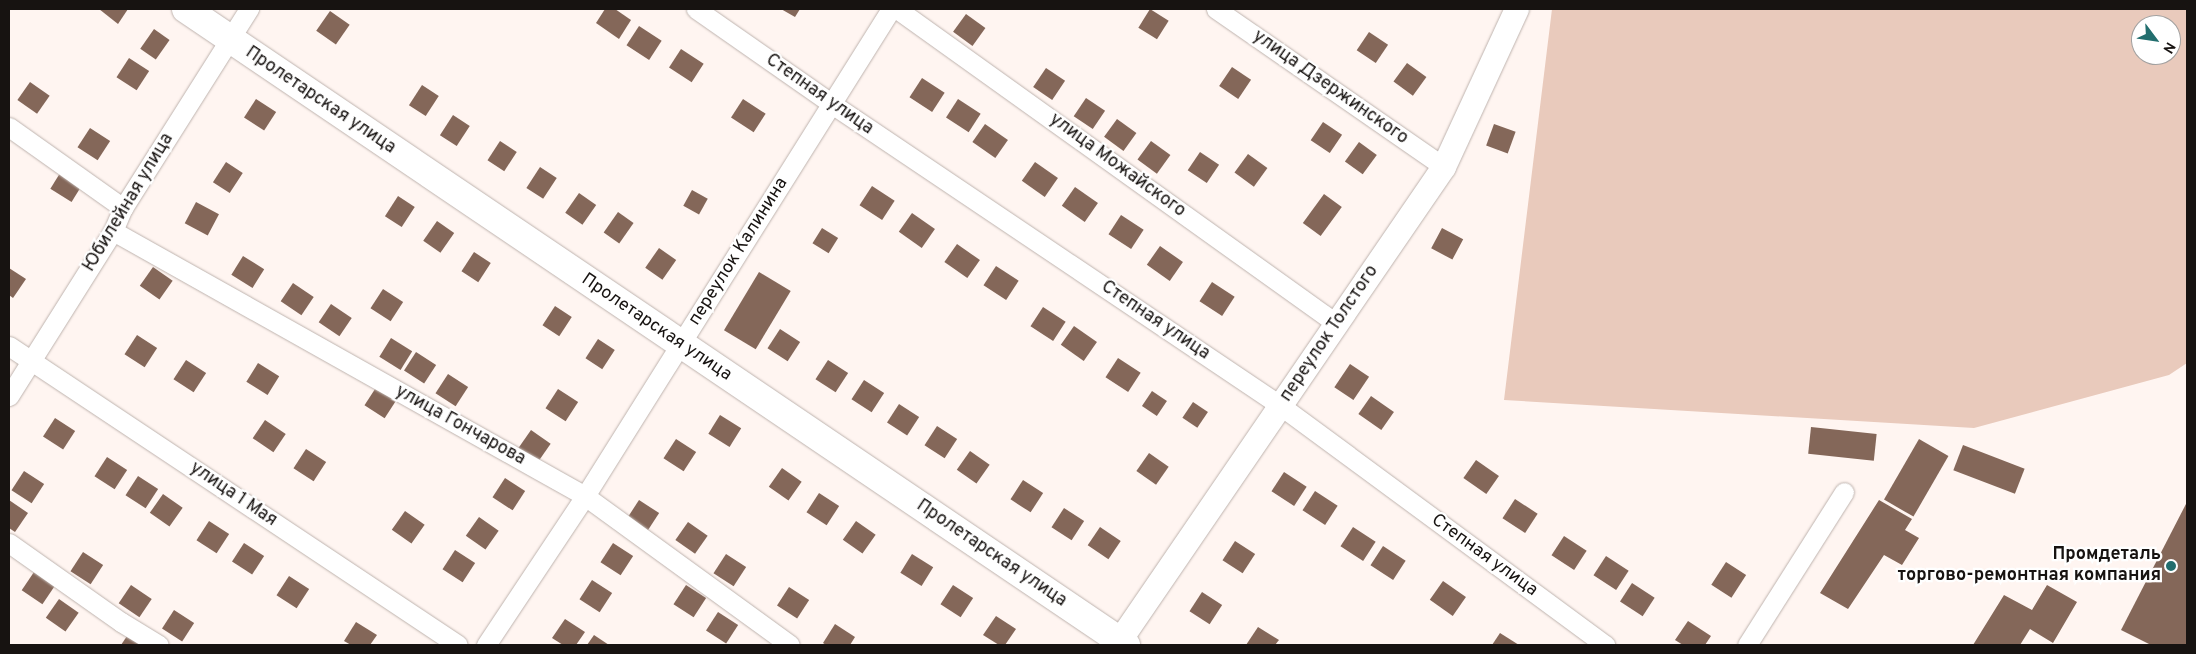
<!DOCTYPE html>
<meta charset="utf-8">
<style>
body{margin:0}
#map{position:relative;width:2196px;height:654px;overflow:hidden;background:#fff5f1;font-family:Overpass,sans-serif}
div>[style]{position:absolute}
.green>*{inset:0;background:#e9cabc}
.building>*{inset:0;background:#846759;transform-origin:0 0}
.roads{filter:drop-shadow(0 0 1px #beb3ae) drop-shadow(0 0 1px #beb3ae)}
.minor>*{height:19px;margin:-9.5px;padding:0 9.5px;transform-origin:9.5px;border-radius:9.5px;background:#fff}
.tertiary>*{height:24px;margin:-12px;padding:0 12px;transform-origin:12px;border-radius:12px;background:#fff}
.secondary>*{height:28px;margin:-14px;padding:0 14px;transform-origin:14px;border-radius:14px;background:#fff}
.dots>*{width:14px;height:14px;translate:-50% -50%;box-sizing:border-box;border:2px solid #fff;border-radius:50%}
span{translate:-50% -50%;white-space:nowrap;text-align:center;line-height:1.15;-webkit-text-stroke:4.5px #fff;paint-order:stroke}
.street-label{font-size:18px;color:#171311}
.poi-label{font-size:18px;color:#171311;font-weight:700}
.right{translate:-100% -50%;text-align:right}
.frame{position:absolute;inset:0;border:10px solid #171311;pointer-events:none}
.north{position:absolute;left:2131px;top:15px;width:50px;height:50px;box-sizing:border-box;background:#fff;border:1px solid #a2a1a0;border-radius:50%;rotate:121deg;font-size:14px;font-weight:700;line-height:20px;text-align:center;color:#171311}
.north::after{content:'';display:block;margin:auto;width:18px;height:22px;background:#226e6e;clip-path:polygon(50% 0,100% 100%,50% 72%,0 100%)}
</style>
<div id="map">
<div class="green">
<i style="clip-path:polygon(evenodd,1552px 9px,2187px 9px,2187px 363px,2169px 375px,1974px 428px,1504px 400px,1552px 9px,2141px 25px,2171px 25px,2171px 55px,2141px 55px,2141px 25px)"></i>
</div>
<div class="building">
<i style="clip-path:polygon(99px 9px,128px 9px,118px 24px)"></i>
<i style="clip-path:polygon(605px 9px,615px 9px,631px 20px,619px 39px,596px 23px)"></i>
<i style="clip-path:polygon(781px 9px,800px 9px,795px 17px)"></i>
<i style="left:1150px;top:9px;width:22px;height:22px;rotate:32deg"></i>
<i style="left:330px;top:11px;width:24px;height:24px;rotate:35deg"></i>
<i style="left:966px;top:14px;width:24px;height:22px;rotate:36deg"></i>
<i style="left:639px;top:26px;width:27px;height:23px;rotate:33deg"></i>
<i style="left:154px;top:29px;width:19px;height:24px;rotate:35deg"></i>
<i style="left:1369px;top:32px;width:23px;height:22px;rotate:34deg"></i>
<i style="left:681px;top:49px;width:27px;height:22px;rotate:33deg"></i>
<i style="left:129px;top:58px;width:24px;height:23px;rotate:33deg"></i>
<i style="left:1407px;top:63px;width:24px;height:23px;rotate:36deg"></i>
<i style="left:1232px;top:67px;width:23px;height:23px;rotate:34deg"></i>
<i style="left:1046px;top:68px;width:23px;height:23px;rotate:34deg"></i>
<i style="left:922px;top:78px;width:27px;height:23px;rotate:33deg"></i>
<i style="left:30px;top:82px;width:24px;height:22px;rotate:35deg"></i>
<i style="left:422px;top:85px;width:20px;height:24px;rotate:33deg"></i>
<i style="left:1086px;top:98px;width:23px;height:22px;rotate:34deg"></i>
<i style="left:256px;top:99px;width:24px;height:22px;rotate:33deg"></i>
<i style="left:743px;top:99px;width:27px;height:22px;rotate:33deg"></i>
<i style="left:958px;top:99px;width:27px;height:22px;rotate:33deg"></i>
<i style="left:453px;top:115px;width:20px;height:24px;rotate:33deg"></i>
<i style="left:1117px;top:119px;width:24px;height:22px;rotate:36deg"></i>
<i style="left:1323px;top:122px;width:23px;height:22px;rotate:34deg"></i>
<i style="left:985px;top:124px;width:28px;height:22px;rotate:35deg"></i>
<i style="left:1494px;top:124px;width:23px;height:23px;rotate:20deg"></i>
<i style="left:90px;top:128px;width:24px;height:23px;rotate:33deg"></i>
<i style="left:500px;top:141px;width:20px;height:23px;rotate:33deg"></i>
<i style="left:1151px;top:141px;width:24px;height:23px;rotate:36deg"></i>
<i style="left:1359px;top:142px;width:22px;height:24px;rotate:36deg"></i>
<i style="left:1200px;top:152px;width:23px;height:22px;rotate:34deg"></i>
<i style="left:1248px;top:154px;width:24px;height:23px;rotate:36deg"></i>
<i style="left:226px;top:162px;width:20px;height:24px;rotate:33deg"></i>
<i style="left:1035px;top:162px;width:28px;height:23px;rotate:35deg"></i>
<i style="left:540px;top:167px;width:20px;height:25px;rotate:33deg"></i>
<i style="left:62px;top:170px;width:25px;height:22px;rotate:32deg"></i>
<i style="left:872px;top:186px;width:27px;height:23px;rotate:33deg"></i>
<i style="left:1075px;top:187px;width:28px;height:23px;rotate:35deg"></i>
<i style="left:692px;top:190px;width:18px;height:18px;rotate:29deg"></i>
<i style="left:579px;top:193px;width:21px;height:24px;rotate:35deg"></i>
<i style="left:1324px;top:194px;width:22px;height:36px;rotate:36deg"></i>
<i style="left:398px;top:196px;width:20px;height:24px;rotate:33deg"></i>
<i style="left:196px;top:202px;width:26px;height:24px;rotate:28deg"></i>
<i style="left:618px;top:212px;width:19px;height:25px;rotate:35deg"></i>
<i style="left:912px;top:213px;width:28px;height:23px;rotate:35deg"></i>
<i style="left:1121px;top:215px;width:27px;height:23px;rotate:33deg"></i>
<i style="left:437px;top:221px;width:21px;height:24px;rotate:35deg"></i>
<i style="left:822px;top:228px;width:19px;height:18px;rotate:32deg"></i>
<i style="left:1442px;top:228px;width:24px;height:23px;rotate:28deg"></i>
<i style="left:957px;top:244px;width:28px;height:22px;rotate:35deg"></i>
<i style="left:1160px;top:246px;width:28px;height:23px;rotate:35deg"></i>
<i style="left:659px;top:248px;width:21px;height:24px;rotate:35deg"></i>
<i style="left:474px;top:252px;width:20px;height:23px;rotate:33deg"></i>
<i style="left:243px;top:256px;width:25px;height:22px;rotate:32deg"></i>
<i style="left:996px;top:266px;width:27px;height:23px;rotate:33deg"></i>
<i style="left:153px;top:267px;width:24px;height:23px;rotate:35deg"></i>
<i style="clip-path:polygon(9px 268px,26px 279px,13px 298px,9px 295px)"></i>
<i style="left:759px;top:272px;width:37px;height:68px;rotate:31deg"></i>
<i style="left:1212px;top:282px;width:27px;height:23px;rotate:33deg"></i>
<i style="left:293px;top:283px;width:25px;height:22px;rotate:34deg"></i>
<i style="left:383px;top:289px;width:24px;height:23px;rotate:33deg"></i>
<i style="left:331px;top:304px;width:25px;height:22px;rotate:34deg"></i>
<i style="left:555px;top:306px;width:20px;height:23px;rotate:33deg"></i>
<i style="left:1043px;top:307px;width:27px;height:23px;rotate:33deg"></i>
<i style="left:1074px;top:326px;width:28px;height:23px;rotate:35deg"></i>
<i style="left:780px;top:329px;width:24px;height:23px;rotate:33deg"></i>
<i style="left:137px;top:335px;width:24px;height:23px;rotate:33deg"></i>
<i style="left:391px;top:338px;width:25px;height:22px;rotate:32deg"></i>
<i style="left:598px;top:339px;width:20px;height:23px;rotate:33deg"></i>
<i style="left:416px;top:352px;width:24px;height:22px;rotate:33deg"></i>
<i style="left:1118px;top:358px;width:27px;height:23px;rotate:33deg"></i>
<i style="left:186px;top:360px;width:24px;height:23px;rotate:33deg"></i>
<i style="left:828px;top:360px;width:24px;height:23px;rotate:33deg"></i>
<i style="left:258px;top:363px;width:25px;height:22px;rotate:32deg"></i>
<i style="left:1350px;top:364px;width:23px;height:28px;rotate:34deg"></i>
<i style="left:448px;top:374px;width:24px;height:23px;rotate:33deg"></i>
<i style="left:864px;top:380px;width:24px;height:23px;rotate:33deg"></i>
<i style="left:377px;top:386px;width:24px;height:23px;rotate:33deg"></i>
<i style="left:558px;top:389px;width:24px;height:23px;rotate:33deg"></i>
<i style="left:1152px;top:391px;width:18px;height:18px;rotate:34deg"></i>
<i style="left:1371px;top:396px;width:28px;height:22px;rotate:35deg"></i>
<i style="left:1193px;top:402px;width:18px;height:19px;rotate:34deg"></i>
<i style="left:899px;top:404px;width:24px;height:22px;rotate:33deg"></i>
<i style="left:720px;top:415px;width:25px;height:22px;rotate:32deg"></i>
<i style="left:55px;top:418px;width:24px;height:22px;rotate:33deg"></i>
<i style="left:265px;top:420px;width:25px;height:22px;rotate:34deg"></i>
<i style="left:937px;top:426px;width:24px;height:23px;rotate:33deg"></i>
<i style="left:1811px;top:427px;width:66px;height:27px;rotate:6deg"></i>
<i style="left:531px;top:430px;width:24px;height:24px;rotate:35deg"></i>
<i style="left:676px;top:439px;width:24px;height:23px;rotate:33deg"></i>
<i style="left:1919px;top:439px;width:34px;height:70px;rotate:30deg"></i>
<i style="left:1963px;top:445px;width:66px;height:27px;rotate:21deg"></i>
<i style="left:306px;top:449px;width:24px;height:23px;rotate:33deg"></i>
<i style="left:970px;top:451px;width:24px;height:23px;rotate:35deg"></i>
<i style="left:1149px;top:453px;width:24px;height:22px;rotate:35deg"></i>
<i style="left:107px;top:457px;width:24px;height:23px;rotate:33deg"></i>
<i style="left:1476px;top:460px;width:28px;height:22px;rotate:35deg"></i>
<i style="left:782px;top:468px;width:24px;height:23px;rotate:35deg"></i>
<i style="left:24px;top:471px;width:24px;height:23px;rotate:33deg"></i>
<i style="left:1284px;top:472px;width:27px;height:23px;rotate:33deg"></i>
<i style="left:138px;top:476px;width:24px;height:23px;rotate:33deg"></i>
<i style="left:505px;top:478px;width:24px;height:23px;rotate:33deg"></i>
<i style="left:1023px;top:480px;width:24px;height:23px;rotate:33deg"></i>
<i style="left:1315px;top:491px;width:27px;height:23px;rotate:33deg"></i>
<i style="left:819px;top:493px;width:24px;height:23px;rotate:33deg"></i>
<i style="left:163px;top:494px;width:24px;height:23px;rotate:35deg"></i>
<i style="left:1515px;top:499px;width:27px;height:23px;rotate:33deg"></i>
<i style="clip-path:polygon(9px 500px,28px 513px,15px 532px,9px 528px)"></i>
<i style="left:639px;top:500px;width:24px;height:23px;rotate:33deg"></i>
<i style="clip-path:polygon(1879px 500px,1912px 519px,1905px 530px,1919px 538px,1902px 565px,1884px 555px,1848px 609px,1820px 593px)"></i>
<i style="clip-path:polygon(2187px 502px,2187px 645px,2151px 645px,2121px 630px)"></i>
<i style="left:1064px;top:508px;width:24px;height:23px;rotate:33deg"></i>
<i style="left:405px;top:511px;width:24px;height:23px;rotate:35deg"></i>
<i style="left:479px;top:517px;width:24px;height:23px;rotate:35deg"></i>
<i style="left:209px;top:521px;width:24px;height:23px;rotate:33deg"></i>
<i style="left:856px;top:521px;width:24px;height:23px;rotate:35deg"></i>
<i style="left:688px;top:522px;width:24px;height:22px;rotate:35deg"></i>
<i style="left:1100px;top:527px;width:25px;height:22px;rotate:34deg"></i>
<i style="left:1353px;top:527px;width:27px;height:23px;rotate:33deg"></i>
<i style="left:1564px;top:536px;width:27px;height:23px;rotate:33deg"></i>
<i style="left:1235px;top:541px;width:24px;height:23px;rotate:33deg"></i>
<i style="left:244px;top:543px;width:24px;height:22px;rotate:33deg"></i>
<i style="left:613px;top:543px;width:24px;height:23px;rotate:33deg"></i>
<i style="left:1383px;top:546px;width:27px;height:23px;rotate:33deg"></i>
<i style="left:455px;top:550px;width:24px;height:23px;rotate:33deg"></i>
<i style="left:83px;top:552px;width:24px;height:23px;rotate:33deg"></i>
<i style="left:726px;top:554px;width:24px;height:23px;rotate:33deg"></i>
<i style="left:912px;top:554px;width:25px;height:22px;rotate:32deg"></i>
<i style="left:1606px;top:556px;width:27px;height:23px;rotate:33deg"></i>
<i style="left:1726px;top:562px;width:24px;height:27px;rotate:33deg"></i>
<i style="left:34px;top:572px;width:25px;height:22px;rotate:34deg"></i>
<i style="left:289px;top:576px;width:24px;height:23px;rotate:33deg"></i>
<i style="left:592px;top:580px;width:24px;height:23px;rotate:33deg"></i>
<i style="left:1443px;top:581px;width:28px;height:23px;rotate:35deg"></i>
<i style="left:1632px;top:583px;width:27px;height:22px;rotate:33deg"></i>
<i style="left:131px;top:585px;width:25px;height:22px;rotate:34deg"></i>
<i style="left:686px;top:585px;width:24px;height:23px;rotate:33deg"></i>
<i style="left:953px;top:585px;width:24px;height:23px;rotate:33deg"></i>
<i style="clip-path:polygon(2047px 585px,2077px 602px,2053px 643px,2030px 629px,2020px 645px,1973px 645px,2004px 595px,2032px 610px)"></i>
<i style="left:789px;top:587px;width:24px;height:22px;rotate:33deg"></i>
<i style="left:1202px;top:592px;width:24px;height:23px;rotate:33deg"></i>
<i style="left:59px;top:599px;width:24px;height:23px;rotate:35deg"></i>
<i style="left:174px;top:610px;width:24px;height:22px;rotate:33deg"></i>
<i style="left:718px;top:612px;width:24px;height:22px;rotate:33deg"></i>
<i style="clip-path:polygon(996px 616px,1016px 629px,1005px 645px,999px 645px,983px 635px)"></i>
<i style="clip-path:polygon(565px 619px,585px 632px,576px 645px,563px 645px,552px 638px)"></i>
<i style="clip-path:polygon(1688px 621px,1711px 636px,1705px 645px,1683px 645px,1675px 640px)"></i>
<i style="clip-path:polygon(356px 622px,377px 635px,370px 645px,351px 645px,344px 641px)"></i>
<i style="clip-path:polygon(835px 624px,855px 637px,850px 645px,826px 645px,823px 643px)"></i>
<i style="clip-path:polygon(1258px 627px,1279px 640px,1275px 645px,1246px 645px)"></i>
<i style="clip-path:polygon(1500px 633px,1519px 645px,1492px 645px)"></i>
<i style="clip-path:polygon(594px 635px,609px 645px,587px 645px)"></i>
<i style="clip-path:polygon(127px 636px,141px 645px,121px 645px)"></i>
</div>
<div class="roads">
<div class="minor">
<i style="left:696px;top:9px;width:166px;rotate:34.9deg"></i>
<i style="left:832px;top:104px;width:541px;rotate:33.93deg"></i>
<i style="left:1281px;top:406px;width:403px;rotate:36.4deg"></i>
<i style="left:897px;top:9px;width:541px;rotate:35.6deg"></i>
<i style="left:1216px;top:9px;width:277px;rotate:34.7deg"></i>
<i style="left:9px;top:127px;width:140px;rotate:35.4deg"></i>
<i style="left:113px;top:231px;width:541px;rotate:29.31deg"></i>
<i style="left:585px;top:496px;width:253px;rotate:36deg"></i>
<i style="left:9px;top:346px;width:539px;rotate:33.66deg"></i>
<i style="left:9px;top:396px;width:195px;rotate:-57.8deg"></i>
<i style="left:113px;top:231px;width:25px;rotate:-67deg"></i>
<i style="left:123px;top:208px;width:236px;rotate:-57.7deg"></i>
<i style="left:9px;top:543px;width:137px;rotate:35.2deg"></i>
<i style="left:121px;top:622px;width:44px;rotate:31.2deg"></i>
<i style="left:486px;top:645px;width:179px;rotate:-56.4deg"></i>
<i style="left:585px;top:496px;width:575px;rotate:-57.86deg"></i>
<i style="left:1747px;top:645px;width:181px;rotate:-57.6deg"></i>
</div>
<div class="tertiary">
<i style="left:1117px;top:645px;width:579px;rotate:-55.62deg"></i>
<i style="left:1444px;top:167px;width:174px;rotate:-65.2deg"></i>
</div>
<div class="secondary">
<i style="left:186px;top:9px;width:1135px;rotate:34.08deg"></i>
</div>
</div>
<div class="dots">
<i style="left:2171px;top:566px;background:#226e6e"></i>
</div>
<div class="street-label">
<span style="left:1330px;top:88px;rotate:35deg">улица Дзержинского</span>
<span style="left:819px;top:95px;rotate:35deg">Степная улица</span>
<span style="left:320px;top:101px;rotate:34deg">Пролетарская улица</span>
<span style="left:1117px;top:166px;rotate:36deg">улица Можайского</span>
<span style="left:129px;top:203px;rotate:-59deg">Юбилейная улица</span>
<span style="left:739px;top:252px;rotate:-58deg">переулок Калинина</span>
<span style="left:1155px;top:321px;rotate:34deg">Степная улица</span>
<span style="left:656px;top:328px;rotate:34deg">Пролетарская улица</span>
<span style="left:1330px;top:334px;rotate:-56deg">переулок Толстого</span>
<span style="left:460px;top:426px;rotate:29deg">улица Гончарова</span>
<span style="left:233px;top:495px;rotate:34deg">улица 1 Мая</span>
<span style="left:991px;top:554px;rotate:34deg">Пролетарская улица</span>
<span style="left:1484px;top:556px;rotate:36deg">Степная улица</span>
</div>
<div class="poi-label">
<span class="right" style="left:2161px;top:566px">Промдеталь<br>торгово-ремонтная компания</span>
</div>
<div class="frame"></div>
<div class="north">N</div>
</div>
